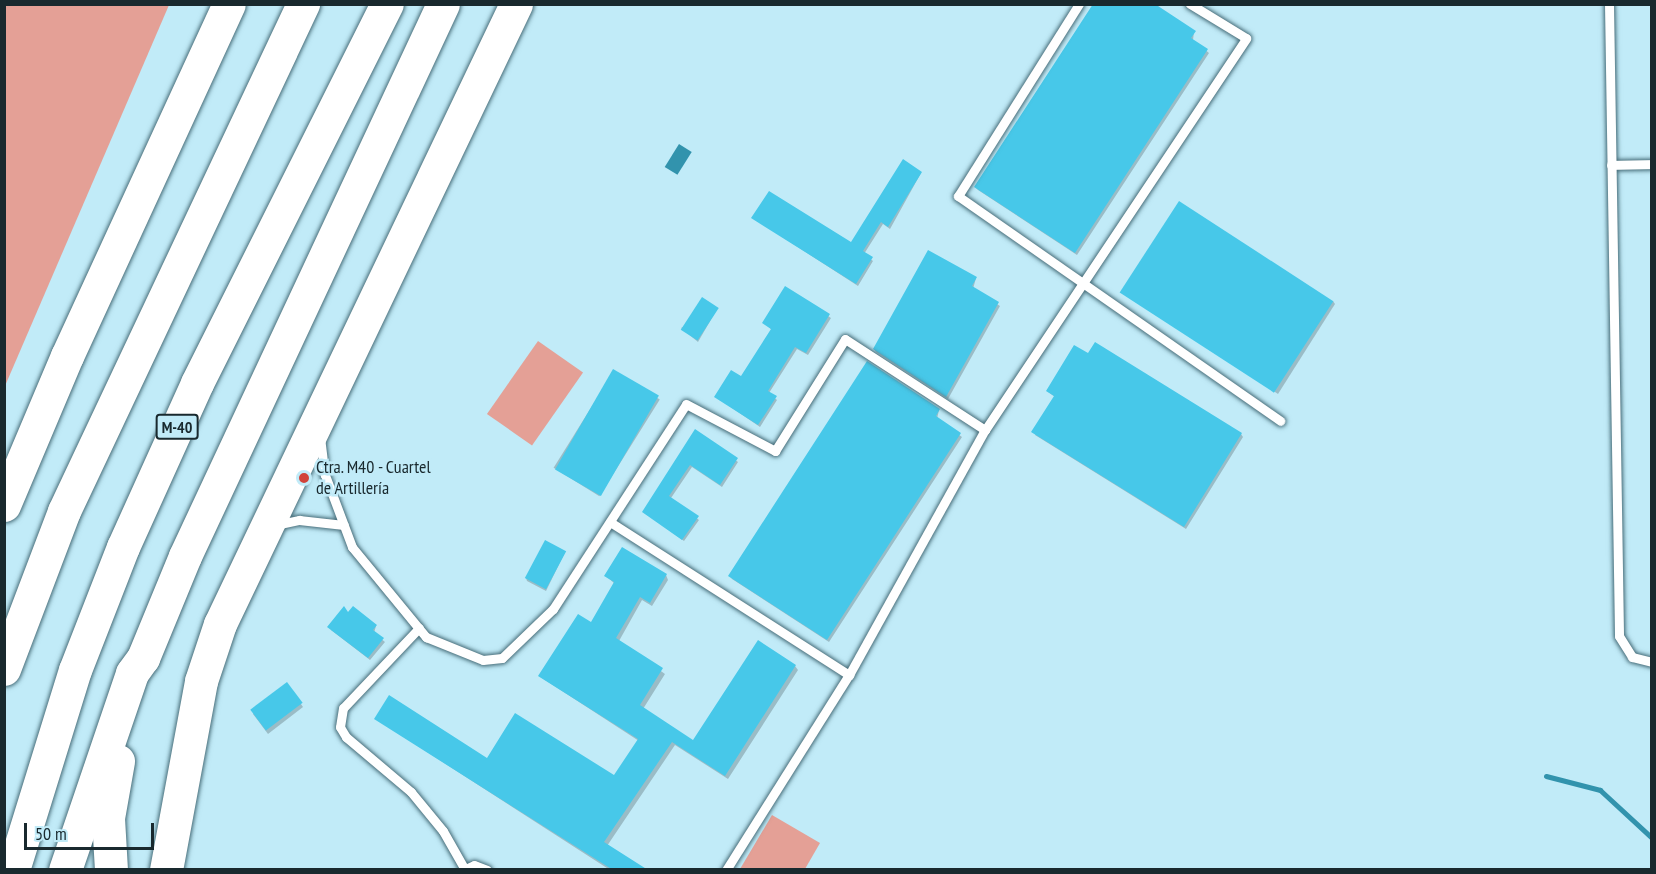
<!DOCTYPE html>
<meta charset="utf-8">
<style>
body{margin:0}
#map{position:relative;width:1656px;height:874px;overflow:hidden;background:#c1ebf8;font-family:"PT Sans Narrow",sans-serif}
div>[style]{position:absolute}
.green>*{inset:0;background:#e4a096;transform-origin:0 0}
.water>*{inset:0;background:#3293ad;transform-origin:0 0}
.shadow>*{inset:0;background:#0003;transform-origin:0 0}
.stream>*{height:5px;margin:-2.5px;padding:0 2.5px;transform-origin:2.5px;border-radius:2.5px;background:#3293ad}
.building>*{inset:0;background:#47c8e9;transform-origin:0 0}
.roads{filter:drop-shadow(0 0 2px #476d79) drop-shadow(0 0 2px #476d79)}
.lane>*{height:9px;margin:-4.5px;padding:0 4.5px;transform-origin:4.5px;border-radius:4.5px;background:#fff}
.highway>*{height:33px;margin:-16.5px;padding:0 16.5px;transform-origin:16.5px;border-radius:16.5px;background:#fff}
.dots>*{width:16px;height:16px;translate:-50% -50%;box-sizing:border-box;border:3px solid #c1ebf8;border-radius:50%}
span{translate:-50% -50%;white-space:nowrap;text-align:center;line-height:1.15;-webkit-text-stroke:5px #c1ebf8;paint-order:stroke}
.shield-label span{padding:2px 4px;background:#c1ebf8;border:2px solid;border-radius:4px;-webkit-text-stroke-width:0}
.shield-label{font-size:16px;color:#19292e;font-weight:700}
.poi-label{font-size:18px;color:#19292e}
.left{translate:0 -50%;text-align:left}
.frame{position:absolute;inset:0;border:6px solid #19292e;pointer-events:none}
.scale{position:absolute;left:24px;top:823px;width:130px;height:27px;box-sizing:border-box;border:3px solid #19292e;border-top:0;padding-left:8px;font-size:18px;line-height:21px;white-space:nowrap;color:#19292e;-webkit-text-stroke:4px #c1ebf8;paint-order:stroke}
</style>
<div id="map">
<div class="green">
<i style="clip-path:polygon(5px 4px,169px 5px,5px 386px,4px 5px)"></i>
<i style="left:538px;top:341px;width:55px;height:89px;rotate:35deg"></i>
<i style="clip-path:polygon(772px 815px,820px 843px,805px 869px,740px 869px)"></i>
</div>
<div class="water">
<i style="left:679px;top:144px;width:15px;height:27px;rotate:32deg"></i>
</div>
<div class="shadow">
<i style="clip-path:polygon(1194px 32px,1193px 40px,1209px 53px,1077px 255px,978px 190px,976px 188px)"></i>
<i style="clip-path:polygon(921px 173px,890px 229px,883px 224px,864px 254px,873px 261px,858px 286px,753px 218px,851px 244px)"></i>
<i style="clip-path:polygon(976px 278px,973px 289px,1000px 306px,948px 399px,876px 352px,874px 349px)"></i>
<i style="clip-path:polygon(785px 288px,831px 318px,808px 355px,797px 349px,769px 393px,777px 400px,760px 427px,716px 397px,742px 378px,772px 330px,764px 323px)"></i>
<i style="clip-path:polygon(1122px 293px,1333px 301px,1335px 304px,1278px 394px)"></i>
<i style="clip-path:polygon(717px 309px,698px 342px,681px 328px)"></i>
<i style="left:614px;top:371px;width:54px;height:114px;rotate:32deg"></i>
<i style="clip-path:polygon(1047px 391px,1241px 434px,1243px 437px,1186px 529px,1035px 435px,1055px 397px)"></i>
<i style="clip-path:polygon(939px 410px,937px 419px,962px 437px,829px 642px,732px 579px,730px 576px)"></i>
<i style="clip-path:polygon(695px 431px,738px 462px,722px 487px,692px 467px,671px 498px,699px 520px,684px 541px,644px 512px)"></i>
<i style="clip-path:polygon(565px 552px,546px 591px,527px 581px,526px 578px)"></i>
<i style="clip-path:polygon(666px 575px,668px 580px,652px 606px,642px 600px,619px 641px,665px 674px,643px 709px,694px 742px,795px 666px,798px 670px,728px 779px,675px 745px,607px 846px,645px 870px,610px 870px,376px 719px,488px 760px,615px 777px,639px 741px,539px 676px,591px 624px,615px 584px,606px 576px)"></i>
<i style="clip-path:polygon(348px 614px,376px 626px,374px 633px,385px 642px,370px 660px,331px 630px)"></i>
<i style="clip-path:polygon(287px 684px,303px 707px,268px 734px,253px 714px)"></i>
</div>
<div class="stream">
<i style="left:1546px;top:776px;width:56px;rotate:14.5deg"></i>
<i style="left:1600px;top:790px;width:71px;rotate:42.7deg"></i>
</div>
<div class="building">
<i style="clip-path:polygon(1093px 4px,1155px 4px,1196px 31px,1191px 38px,1208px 49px,1075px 253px,974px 187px)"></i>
<i style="clip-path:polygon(903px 159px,922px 172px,888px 227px,881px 222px,863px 251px,873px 257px,856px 284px,751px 218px,769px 191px,851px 242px)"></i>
<i style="left:1179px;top:201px;width:184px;height:109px;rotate:33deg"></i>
<i style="clip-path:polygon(928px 250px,977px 277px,972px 286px,999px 302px,946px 397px,873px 349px)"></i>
<i style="clip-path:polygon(785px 286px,830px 314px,806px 353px,795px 347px,768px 391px,777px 396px,758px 425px,714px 397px,731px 370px,741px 376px,771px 329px,762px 323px)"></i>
<i style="left:702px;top:297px;width:20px;height:39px;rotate:33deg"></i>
<i style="clip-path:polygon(1095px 342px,1242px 433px,1184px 527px,1031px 432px,1054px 396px,1046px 391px,1074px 345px,1088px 353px)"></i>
<i style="clip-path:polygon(867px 361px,940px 409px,936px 416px,961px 433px,827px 640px,728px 576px)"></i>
<i style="left:613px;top:369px;width:53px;height:116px;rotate:30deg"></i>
<i style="clip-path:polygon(695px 429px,738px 458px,720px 485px,690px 465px,669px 496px,699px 516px,682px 540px,642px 512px)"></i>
<i style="left:545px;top:540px;width:24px;height:43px;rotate:28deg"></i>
<i style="clip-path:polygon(622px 547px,667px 574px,650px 603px,640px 597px,616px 638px,663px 668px,640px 705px,693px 740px,758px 640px,796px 665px,725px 776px,672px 742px,604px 842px,648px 870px,613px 870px,374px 719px,389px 695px,487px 758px,515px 713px,614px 775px,638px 739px,538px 676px,578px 614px,591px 622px,614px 582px,604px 576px)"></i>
<i style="clip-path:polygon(344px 606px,348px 612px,353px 606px,377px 625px,373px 630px,384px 638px,368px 658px,327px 627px)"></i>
<i style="left:287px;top:682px;width:26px;height:46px;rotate:53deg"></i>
</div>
<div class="roads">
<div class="lane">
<i style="left:1079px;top:4px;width:227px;rotate:122.2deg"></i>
<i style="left:958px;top:196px;width:393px;rotate:34.9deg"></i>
<i style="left:1609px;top:4px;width:632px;rotate:89.09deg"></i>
<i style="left:1619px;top:636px;width:25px;rotate:58deg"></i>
<i style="left:1632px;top:657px;width:21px;rotate:14deg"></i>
<i style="left:1611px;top:165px;width:41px;rotate:-1.4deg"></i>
<i style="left:320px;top:437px;width:38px;rotate:83deg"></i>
<i style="left:325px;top:475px;width:77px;rotate:69.4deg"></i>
<i style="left:352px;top:547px;width:117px;rotate:50.6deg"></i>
<i style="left:426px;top:637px;width:61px;rotate:22deg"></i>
<i style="left:483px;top:660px;width:19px;rotate:-6deg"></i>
<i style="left:502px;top:658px;width:71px;rotate:-43.9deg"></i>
<i style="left:553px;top:609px;width:244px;rotate:-57deg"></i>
<i style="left:686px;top:404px;width:101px;rotate:27.8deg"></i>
<i style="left:775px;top:451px;width:132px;rotate:-58deg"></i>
<i style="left:845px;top:339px;width:167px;rotate:33deg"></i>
<i style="left:610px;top:522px;width:284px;rotate:32.6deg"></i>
<i style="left:275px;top:525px;width:25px;rotate:-12deg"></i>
<i style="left:299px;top:520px;width:45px;rotate:6.3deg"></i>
<i style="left:419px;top:628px;width:110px;rotate:133.5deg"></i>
<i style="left:343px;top:708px;width:19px;rotate:99deg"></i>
<i style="left:340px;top:727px;width:12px;rotate:59deg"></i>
<i style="left:346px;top:737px;width:85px;rotate:40.2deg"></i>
<i style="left:411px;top:792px;width:50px;rotate:50.6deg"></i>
<i style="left:443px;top:831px;width:43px;rotate:60.4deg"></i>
<i style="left:463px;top:870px;width:12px;rotate:-24deg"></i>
<i style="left:474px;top:865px;width:14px;rotate:21deg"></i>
<i style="left:726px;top:870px;width:231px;rotate:-57.8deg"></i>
<i style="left:849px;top:675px;width:280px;rotate:-61deg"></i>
<i style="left:985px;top:430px;width:471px;rotate:-56.3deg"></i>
<i style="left:1246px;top:38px;width:66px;rotate:-148.7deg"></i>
</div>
<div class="highway">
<i style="left:4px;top:505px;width:162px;rotate:-67.1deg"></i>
<i style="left:67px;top:356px;width:387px;rotate:-65.3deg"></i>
<i style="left:4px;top:669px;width:169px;rotate:-69.2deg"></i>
<i style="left:64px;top:511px;width:561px;rotate:-64.76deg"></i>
<i style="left:13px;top:870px;width:209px;rotate:-72.8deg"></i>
<i style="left:75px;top:670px;width:132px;rotate:-68.7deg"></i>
<i style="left:123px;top:547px;width:180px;rotate:-65.7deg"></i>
<i style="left:197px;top:383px;width:424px;rotate:-63.4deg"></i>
<i style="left:65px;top:870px;width:208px;rotate:-71.2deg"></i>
<i style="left:132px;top:673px;width:19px;rotate:-54deg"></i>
<i style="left:143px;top:658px;width:110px;rotate:-67.6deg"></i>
<i style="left:185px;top:556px;width:609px;rotate:-64.95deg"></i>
<i style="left:111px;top:870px;width:52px;rotate:-93.3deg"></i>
<i style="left:108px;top:818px;width:58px;rotate:-80deg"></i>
<i style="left:166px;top:870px;width:192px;rotate:-79.5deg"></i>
<i style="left:201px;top:681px;width:60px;rotate:-71.6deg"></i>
<i style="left:220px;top:624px;width:687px;rotate:-64.48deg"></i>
</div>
</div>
<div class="dots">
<i style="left:304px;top:478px;background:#d1433a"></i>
</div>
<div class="shield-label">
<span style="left:177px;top:427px">M-40</span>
</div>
<div class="poi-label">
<span class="left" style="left:316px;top:478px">Ctra. M40 - Cuartel<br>de Artillería</span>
</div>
<div class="frame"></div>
<div class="scale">50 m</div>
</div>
